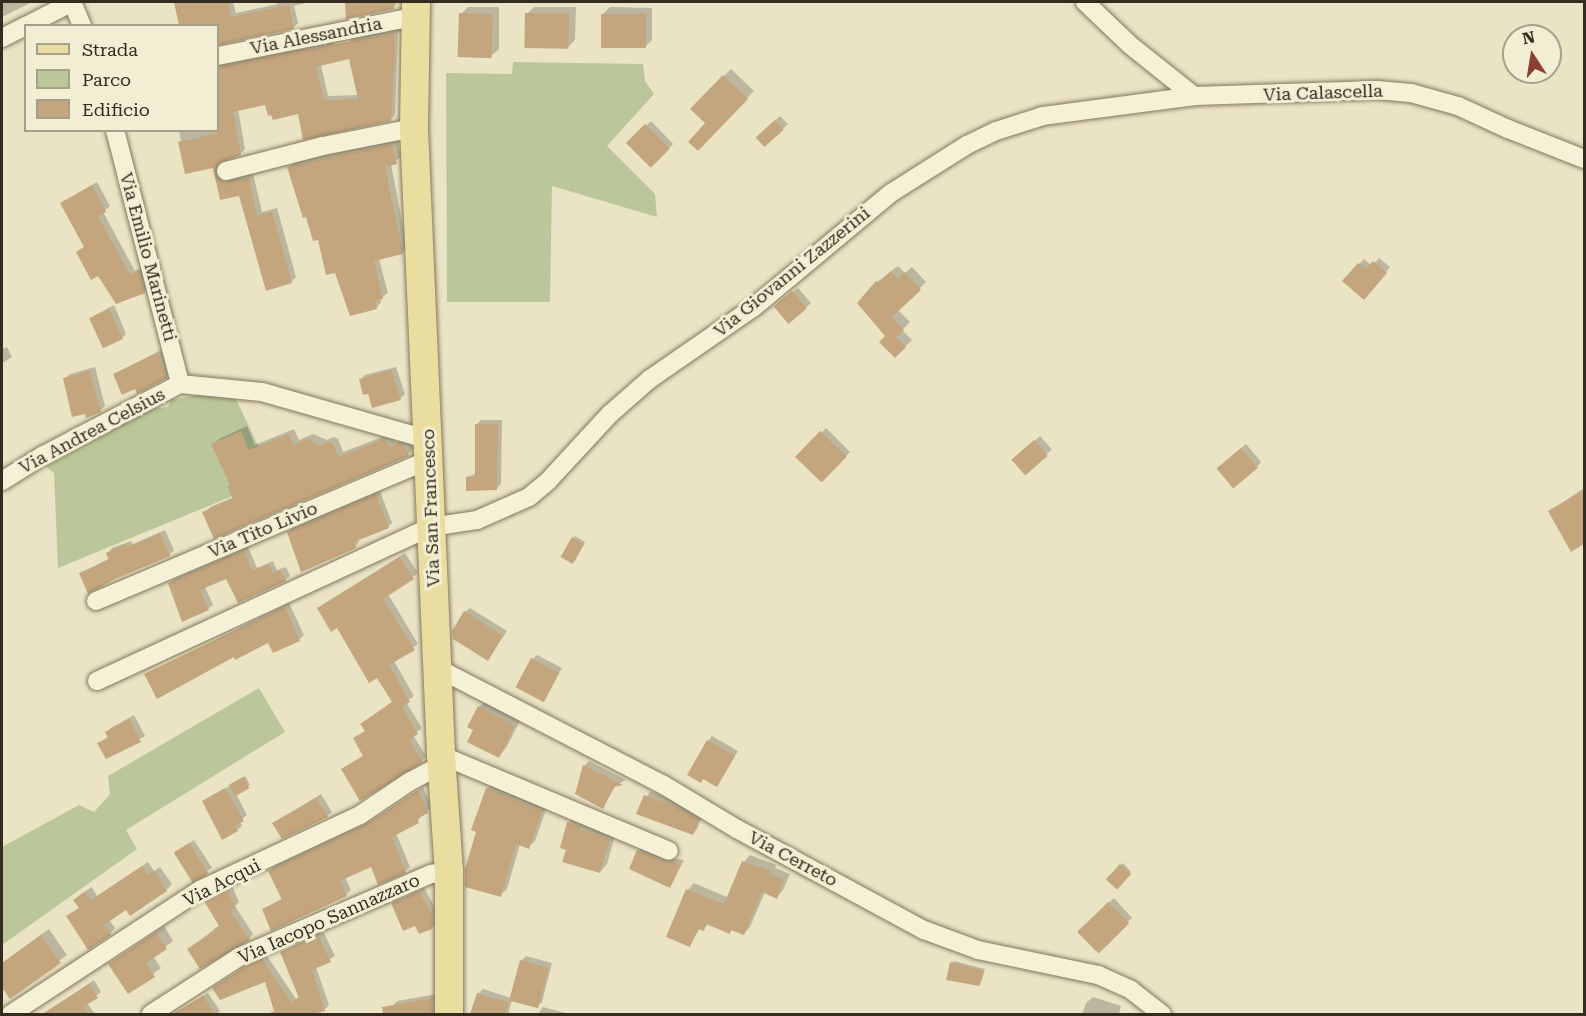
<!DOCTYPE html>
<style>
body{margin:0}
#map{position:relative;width:1586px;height:1016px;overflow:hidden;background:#eae4c5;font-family:"Roboto Serif",serif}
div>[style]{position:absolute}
.green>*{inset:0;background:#bbc79a}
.shadow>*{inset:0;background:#0003;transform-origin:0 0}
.building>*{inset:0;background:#c4a67e;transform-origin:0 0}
.roads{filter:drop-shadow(0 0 2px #83775d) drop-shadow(0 0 2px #83775d)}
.street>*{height:18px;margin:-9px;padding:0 9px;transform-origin:9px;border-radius:9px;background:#f5f1d7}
.primary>*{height:28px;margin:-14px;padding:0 14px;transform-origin:14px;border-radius:14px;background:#eadda0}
span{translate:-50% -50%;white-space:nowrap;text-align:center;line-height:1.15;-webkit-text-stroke:6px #f2eed3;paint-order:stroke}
.street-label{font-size:18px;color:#342c1f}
.frame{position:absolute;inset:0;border:3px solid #342c1f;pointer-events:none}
.legend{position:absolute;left:24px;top:24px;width:195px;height:108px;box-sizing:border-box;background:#f2eed3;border:2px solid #a6a08b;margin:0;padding:8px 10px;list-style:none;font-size:18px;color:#342c1f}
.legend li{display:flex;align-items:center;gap:12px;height:30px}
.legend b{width:30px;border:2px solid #a6a08b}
.north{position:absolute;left:1502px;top:24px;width:60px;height:60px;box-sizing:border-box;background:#f2eed3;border:2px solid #a6a08b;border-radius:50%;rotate:348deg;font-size:16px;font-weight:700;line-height:24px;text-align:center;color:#342c1f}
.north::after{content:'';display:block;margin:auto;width:21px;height:27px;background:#8c3f32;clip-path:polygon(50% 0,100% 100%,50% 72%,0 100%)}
</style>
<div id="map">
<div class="green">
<i style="clip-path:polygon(513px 62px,643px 64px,645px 81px,654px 94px,607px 146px,655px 194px,657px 217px,552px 186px,550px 302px,447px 302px,446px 73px,512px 74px)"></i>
<i style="clip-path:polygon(215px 392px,234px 395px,274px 479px,58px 568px,54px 473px,40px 462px,144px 409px,168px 407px,171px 400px)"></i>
<i style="clip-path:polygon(259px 688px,285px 732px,126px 830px,137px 849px,2px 945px,2px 847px,79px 805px,94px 812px,110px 794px,108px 776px)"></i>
</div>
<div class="shadow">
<i style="clip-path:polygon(2px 2px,32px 2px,2px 17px)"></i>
<i style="clip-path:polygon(175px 2px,233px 2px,236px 13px,278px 4px,277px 2px,309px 2px,294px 6px,298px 23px,293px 28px,218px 43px,218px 26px,180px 26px)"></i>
<i style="clip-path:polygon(347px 2px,398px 2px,393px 8px,348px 17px)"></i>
<i style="clip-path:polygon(468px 7px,499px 7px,499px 49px,491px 56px,461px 14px)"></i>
<i style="clip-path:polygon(534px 7px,576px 7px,575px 40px,568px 47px,527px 14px)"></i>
<i style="clip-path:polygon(610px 7px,652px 8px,652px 40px,645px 47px,603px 14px)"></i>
<i style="clip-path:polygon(evenodd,398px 29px,395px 115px,390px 120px,299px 112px,266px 103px,238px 109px,245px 149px,240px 154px,222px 160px,219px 169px,253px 173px,262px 212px,277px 208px,296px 277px,291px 282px,240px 194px,221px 199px,214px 167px,186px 172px,179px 130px,218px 130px,218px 60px,334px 41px,338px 57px,321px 65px,328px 96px,359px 95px,349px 42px,354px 37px,398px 29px,221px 178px,230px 186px,221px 182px,221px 178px)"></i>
<i style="clip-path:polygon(731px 69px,754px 91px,698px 149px,707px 123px,692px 109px)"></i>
<i style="clip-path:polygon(780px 116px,788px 124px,765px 145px,762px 132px)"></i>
<i style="left:651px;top:121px;width:32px;height:32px;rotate:46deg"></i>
<i style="clip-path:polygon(397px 140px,401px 157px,391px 164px,407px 248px,402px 253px,379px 259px,388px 293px,380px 299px,381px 302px,376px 308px,336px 271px,289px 167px,294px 162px)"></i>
<i style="clip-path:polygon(97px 182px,110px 206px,103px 212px,135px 271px,144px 266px,149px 288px,144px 292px,99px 274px,78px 252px,85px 246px,62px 203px)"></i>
<i style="clip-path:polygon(1379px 258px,1390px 267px,1368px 293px,1344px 281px,1364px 259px,1372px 266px)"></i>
<i style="clip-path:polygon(898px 266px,905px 273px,912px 267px,926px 282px,898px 310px,910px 322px,902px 330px,912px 340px,895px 356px,887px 336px,877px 282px)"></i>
<i style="clip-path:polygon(798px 288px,811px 303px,789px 322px,781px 302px)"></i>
<i style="clip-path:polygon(114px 305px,126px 334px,122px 338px,90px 318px)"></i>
<i style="clip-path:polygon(7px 347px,12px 357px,2px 363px,2px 349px)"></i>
<i style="clip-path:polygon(161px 350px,170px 373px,166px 377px,136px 387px,115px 374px)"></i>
<i style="clip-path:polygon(95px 367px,105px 406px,100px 411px,65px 379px,70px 374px)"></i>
<i style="clip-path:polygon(396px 367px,405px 394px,400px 399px,369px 392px,361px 379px,365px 375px)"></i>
<i style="clip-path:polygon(481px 420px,502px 420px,501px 484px,496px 489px,467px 477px,477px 473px,476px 425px)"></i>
<i style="clip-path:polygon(247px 426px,255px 445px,294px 429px,299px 440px,313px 434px,327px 440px,334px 437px,338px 439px,343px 452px,390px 434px,396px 442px,410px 439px,414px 449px,408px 454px,204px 513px,210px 507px,234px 497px,229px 486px,231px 484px,213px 444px,219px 439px)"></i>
<i style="left:826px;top:428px;width:34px;height:41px;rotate:45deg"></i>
<i style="left:1040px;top:436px;width:18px;height:35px;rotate:49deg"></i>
<i style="clip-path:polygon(1246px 444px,1261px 462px,1257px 467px,1223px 464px)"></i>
<i style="clip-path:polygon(1584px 488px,1584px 542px,1572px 550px,1549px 512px)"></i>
<i style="clip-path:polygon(380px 491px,392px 523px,388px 527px,358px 538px,359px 542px,355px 547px,289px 532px,293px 528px)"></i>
<i style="clip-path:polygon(165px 530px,174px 550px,169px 555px,81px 573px,110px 558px,108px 553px,112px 548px,131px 541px,133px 544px)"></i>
<i style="clip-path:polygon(575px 536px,585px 542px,575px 561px,573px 538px)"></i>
<i style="clip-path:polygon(248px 547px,257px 568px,273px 561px,277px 570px,286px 567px,290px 576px,285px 580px,227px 577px,205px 587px,213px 605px,208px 609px,170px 583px,174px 579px)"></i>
<i style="clip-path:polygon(405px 553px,418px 573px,388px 594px,418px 644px,394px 661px,414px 696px,406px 702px,422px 728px,413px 735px,426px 756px,422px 761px,343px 769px,364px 755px,355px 739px,366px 730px,362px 724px,393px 701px,324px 604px)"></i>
<i style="clip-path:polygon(289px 603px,304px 635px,300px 639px,274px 651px,269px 641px,234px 655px,146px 674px)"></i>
<i style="clip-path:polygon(470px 608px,507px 631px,488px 659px,465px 612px)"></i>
<i style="clip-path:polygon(537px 655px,562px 668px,543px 700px,533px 659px)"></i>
<i style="clip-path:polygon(486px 700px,521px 719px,506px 748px,499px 756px,475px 729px,479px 707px)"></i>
<i style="clip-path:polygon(134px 715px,145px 736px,106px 757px,99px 743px,109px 736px,107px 732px,111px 728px)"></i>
<i style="clip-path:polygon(712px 736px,738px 751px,717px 785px,708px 741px)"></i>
<i style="clip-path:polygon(589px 761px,626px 780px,616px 785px,603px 807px,584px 766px)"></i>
<i style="clip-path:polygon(245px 776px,250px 785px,236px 794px,247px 815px,239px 821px,242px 826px,237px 830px,204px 802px)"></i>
<i style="clip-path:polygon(494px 782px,548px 804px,535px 841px,528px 847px,520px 844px,507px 889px,500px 895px,487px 789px)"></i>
<i style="clip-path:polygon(423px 787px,432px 807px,422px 815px,418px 821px,396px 833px,410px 867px,405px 871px,372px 865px,345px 877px,351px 890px,346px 895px,263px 909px,283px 898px,270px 871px,274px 866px,371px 821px)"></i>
<i style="clip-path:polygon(650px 791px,703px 814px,697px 829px,693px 834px,638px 813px)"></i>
<i style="clip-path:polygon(321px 794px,332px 812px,327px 816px,274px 823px)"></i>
<i style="clip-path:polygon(575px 816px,616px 832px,607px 864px,600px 872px,568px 849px,568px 823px)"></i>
<i style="left:194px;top:840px;width:33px;height:23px;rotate:57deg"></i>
<i style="clip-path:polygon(643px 846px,669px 858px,684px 860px,670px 886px,639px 851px)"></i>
<i style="clip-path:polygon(750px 855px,776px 865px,775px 868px,790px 874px,783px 890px,777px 897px,765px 892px,750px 927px,744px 933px,733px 929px,729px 932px,709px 924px,703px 929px,700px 928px,690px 945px,668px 936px,688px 890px,694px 883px,729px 898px,744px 862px)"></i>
<i style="clip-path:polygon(148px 862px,154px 871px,160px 867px,172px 884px,166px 890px,127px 908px,109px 920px,115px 928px,110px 934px,68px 917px,80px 907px,75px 900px,81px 894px,92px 887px,97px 896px)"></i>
<i style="left:1123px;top:863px;width:12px;height:22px;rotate:48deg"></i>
<i style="clip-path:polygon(232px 886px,239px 902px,235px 906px,253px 934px,249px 939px,188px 949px,220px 925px,206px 901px)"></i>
<i style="clip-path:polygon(424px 888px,437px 911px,437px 923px,432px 928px,416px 924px,393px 904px)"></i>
<i style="left:1114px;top:898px;width:27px;height:49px;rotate:48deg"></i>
<i style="clip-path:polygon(164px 926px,173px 941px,153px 956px,161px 968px,128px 992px,110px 964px)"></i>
<i style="clip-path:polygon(49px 929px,67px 955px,10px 997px,2px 985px,2px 963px)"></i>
<i style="clip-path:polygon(323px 931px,335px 956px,316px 967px,329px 1005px,324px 1010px,309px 1014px,277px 1014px,266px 980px,214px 988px,250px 963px,267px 956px,296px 999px,300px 996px,282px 952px)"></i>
<i style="clip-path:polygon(526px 956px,552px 963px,542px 1002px,537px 1006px,512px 1000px,508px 1014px,471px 1014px,478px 994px,483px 989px,511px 998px,522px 960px)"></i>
<i style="clip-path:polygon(954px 961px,985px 969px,981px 983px,979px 985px,952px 963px)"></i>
<i style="clip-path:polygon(94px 980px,101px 992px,87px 1003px,95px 1014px,62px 1014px,56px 1006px)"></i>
<i style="clip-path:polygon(208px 993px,220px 1011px,216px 1014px,173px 1014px)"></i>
<i style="clip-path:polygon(437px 994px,439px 1014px,394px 1014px,393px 1006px,397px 1001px)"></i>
<i style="clip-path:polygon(1093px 997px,1121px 1006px,1119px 1014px,1082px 1014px,1086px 1003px)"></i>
<i style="clip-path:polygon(543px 1007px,569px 1014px,538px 1014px)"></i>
</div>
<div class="building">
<i style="clip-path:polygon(174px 2px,228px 2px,231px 17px,289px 5px,294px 29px,218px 45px,218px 26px,179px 26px)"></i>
<i style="clip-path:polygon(345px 2px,394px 2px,394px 9px,346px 19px)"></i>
<i style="left:459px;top:13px;width:34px;height:44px;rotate:2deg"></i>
<i style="left:525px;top:13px;width:44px;height:35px;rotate:1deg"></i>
<i style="left:601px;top:14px;width:45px;height:34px"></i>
<i style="clip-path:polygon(evenodd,394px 33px,395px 49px,391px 121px,303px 140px,298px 114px,273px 120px,271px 115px,268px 116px,265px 105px,233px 112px,241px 155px,219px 163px,215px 173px,224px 182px,249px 177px,257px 216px,272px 212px,292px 283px,266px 291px,239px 196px,220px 200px,213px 168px,185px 174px,178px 142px,218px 133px,218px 67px,394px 33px,349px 59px,358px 99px,324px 100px,316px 67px,349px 59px)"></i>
<i style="clip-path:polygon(723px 75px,748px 99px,698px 151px,688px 142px,705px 123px,690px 109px)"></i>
<i style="left:775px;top:120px;width:13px;height:26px;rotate:48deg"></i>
<i style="left:645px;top:124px;width:35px;height:27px;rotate:45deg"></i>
<i style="clip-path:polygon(392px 144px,397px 164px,385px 167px,403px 254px,374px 261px,383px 299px,375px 301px,377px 309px,350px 316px,335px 273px,326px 275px,318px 240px,313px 241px,306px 217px,303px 218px,287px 167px)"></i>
<i style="clip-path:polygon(92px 185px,106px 212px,98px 216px,130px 275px,139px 270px,145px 293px,116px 304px,98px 276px,91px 280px,76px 252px,84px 247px,60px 203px)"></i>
<i style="clip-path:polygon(1373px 261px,1387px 273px,1364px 300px,1342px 281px,1358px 263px,1366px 269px)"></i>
<i style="clip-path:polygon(891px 271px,898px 279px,904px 272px,921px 290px,892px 317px,904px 330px,896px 337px,906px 347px,895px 358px,879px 342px,885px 336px,857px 303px,876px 281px,878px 283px)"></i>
<i style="left:792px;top:291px;width:23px;height:24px;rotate:50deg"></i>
<i style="left:109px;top:309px;width:33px;height:22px;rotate:65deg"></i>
<i style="clip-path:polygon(157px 353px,167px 378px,137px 394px,135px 389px,122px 395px,113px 374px)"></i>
<i style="clip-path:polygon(391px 370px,401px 400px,372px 408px,368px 394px,363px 395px,359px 379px)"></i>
<i style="clip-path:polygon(90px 371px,101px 412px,86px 418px,85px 414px,72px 417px,63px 378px)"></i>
<i style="clip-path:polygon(475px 424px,498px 424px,497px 490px,466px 491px,466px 477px,475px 477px)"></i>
<i style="clip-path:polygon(241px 431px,249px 450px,289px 434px,293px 445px,307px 439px,320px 445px,327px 442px,333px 444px,338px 457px,384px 439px,390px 447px,399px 443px,404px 445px,409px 456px,214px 539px,202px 512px,233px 499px,227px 486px,230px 485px,211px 444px)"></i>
<i style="left:820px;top:431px;width:37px;height:36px;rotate:44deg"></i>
<i style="left:1034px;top:440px;width:21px;height:30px;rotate:49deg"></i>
<i style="left:1241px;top:448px;width:26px;height:32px;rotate:50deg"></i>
<i style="clip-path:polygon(1584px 490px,1584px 544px,1571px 552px,1548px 511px)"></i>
<i style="clip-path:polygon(376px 494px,389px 528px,354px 542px,356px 548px,301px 572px,287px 532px)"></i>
<i style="clip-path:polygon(160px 533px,170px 556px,115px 579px,88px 594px,79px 573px,109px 560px,106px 553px,126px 544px,128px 547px)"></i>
<i style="left:572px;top:537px;width:14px;height:23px;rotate:30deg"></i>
<i style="clip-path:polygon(244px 550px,252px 571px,269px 564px,273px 573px,281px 570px,286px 581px,238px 603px,226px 579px,200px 590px,209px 610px,182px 622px,168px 583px)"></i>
<i style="clip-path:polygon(400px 557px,414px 579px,383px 599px,415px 650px,389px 665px,410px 702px,402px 707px,418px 734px,409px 740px,423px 762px,360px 801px,341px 769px,363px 756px,353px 738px,365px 731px,360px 724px,392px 702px,377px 678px,369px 683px,337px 628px,331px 632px,317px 608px)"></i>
<i style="clip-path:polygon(285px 607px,300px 641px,273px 653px,268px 643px,235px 660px,234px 657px,157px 699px,144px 674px)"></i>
<i style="clip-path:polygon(464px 611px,503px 636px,488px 661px,453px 639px,452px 631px)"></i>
<i style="left:531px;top:658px;width:32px;height:33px;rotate:28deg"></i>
<i style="clip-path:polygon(478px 706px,515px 726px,499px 758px,467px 742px,473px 730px,467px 727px)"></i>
<i style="clip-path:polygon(129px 719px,141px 742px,106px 759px,97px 743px,108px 738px,105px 732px)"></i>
<i style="clip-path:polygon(707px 740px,735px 756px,717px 787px,703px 779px,701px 783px,687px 775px)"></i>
<i style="clip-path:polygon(583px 765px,623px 785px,614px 787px,603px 809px,575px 794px)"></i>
<i style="left:243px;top:777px;width:13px;height:16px;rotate:61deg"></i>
<i style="clip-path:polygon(225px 788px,244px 821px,235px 826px,238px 831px,222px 840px,202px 801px)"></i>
<i style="clip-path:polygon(486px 788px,542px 811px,529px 849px,516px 844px,501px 897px,465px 887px,465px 869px,476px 832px,471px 830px)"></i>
<i style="clip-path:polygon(418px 790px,428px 813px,417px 819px,419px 823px,392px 837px,406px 873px,378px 885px,371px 867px,340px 881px,347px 896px,271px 931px,262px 909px,282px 900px,268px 871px,365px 825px)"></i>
<i style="clip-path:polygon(644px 795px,682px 809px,699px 819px,693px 835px,636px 814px)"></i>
<i style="clip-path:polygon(316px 798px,328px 817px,282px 839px,272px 823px)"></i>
<i style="clip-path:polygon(567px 822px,581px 827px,580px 830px,610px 839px,600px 873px,562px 862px,566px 850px,560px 848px)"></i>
<i style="left:189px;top:843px;width:36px;height:18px;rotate:58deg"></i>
<i style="clip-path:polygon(637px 850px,664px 862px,673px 861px,681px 865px,670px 888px,629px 869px)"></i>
<i style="clip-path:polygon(742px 861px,771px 871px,770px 874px,784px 880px,777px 899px,762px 892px,744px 935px,731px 930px,730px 934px,706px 924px,704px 931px,698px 929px,690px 947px,666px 937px,686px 889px,724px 904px)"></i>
<i style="left:1120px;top:864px;width:15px;height:21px;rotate:42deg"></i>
<i style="clip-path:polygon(142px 866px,148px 875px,154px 871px,167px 891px,130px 916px,126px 910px,104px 925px,111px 935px,88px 950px,66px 916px,79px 908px,73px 900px,85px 892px,91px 900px)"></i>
<i style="clip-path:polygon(227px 890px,236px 908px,230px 911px,250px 940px,200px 969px,187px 949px,215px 931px,214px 929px,219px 926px,204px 901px)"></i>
<i style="clip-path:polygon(419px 891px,432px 916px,432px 929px,419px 934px,415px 926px,403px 931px,391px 903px)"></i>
<i style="left:1108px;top:902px;width:30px;height:43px;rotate:45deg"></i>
<i style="clip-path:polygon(156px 932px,167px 949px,146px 963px,155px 977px,128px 994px,108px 964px)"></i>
<i style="clip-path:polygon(41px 935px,61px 963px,10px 999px,2px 988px,2px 963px)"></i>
<i style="clip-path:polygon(318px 935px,331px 962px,312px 970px,325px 1011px,314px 1014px,268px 1014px,274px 1011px,265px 982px,220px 1000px,212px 988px,244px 967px,262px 959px,291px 1002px,299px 998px,280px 952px)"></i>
<i style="left:520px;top:960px;width:30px;height:42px;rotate:15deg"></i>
<i style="clip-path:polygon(950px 962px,984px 971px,979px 986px,946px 980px)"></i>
<i style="clip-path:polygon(89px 984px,98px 998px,83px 1007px,88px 1014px,42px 1014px)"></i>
<i style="clip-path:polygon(477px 993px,509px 1003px,505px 1014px,470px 1014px)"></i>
<i style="clip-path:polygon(203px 996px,215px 1014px,173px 1014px)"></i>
<i style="clip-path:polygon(432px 998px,433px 1014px,383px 1014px,382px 1007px)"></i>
</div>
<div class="roads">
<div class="street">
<i style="left:72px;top:2px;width:26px;rotate:67deg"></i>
<i style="left:1085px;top:2px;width:62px;rotate:43.7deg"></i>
<i style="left:1130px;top:45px;width:82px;rotate:38.6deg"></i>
<i style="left:1194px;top:96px;width:183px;rotate:-1.9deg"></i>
<i style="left:1377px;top:90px;width:34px;rotate:5deg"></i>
<i style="left:1411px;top:93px;width:49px;rotate:15.5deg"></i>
<i style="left:1458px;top:106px;width:55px;rotate:24.7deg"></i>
<i style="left:1508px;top:129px;width:82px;rotate:21.5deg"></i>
<i style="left:26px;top:26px;width:53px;rotate:-27.1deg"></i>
<i style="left:2px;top:38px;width:27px;rotate:-27deg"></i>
<i style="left:218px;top:56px;width:200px;rotate:-11.3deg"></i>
<i style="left:115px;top:130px;width:262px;rotate:75.6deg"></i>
<i style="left:226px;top:171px;width:100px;rotate:-14.5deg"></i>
<i style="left:323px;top:146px;width:93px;rotate:-11.2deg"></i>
<i style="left:2px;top:481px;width:47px;rotate:-32deg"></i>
<i style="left:42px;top:456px;width:156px;rotate:-27.6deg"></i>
<i style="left:180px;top:384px;width:82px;rotate:5.6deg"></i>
<i style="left:262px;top:392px;width:174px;rotate:16deg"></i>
<i style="left:96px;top:601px;width:363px;rotate:-23deg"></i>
<i style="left:437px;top:668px;width:253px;rotate:27.3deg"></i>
<i style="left:662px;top:784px;width:87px;rotate:31deg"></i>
<i style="left:737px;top:829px;width:213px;rotate:28.4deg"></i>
<i style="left:924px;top:930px;width:58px;rotate:20.3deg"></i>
<i style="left:978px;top:950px;width:123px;rotate:11.8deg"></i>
<i style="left:1098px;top:975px;width:36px;rotate:24deg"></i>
<i style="left:1131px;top:990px;width:39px;rotate:38deg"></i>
<i style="left:97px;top:681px;width:368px;rotate:-24.8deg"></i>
<i style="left:431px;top:527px;width:47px;rotate:-8.7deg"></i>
<i style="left:477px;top:520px;width:57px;rotate:-23.9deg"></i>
<i style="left:529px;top:497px;width:26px;rotate:-40deg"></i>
<i style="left:549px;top:480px;width:90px;rotate:-47.3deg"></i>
<i style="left:610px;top:414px;width:53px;rotate:-41.2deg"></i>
<i style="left:650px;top:379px;width:126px;rotate:-34.7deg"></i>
<i style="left:754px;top:307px;width:178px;rotate:-39.8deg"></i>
<i style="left:891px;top:193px;width:90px;rotate:-32.3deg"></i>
<i style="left:967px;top:145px;width:32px;rotate:-26deg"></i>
<i style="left:996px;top:131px;width:49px;rotate:-17.7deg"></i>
<i style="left:1043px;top:116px;width:152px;rotate:-7.5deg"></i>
<i style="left:441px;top:755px;width:247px;rotate:22.8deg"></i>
<i style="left:11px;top:1014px;width:226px;rotate:-33.3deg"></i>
<i style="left:200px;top:890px;width:177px;rotate:-25.1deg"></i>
<i style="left:360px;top:815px;width:59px;rotate:-34deg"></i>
<i style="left:409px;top:782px;width:36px;rotate:-28deg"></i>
<i style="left:151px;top:1014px;width:105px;rotate:-32.9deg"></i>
<i style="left:239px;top:957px;width:209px;rotate:-23.4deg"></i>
<i style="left:431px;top:874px;width:18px;rotate:-9deg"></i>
</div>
<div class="primary">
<i style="left:416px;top:2px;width:126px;rotate:90.9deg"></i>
<i style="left:414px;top:128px;width:628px;rotate:87.53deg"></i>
<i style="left:441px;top:755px;width:116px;rotate:86.1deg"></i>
<i style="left:449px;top:871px;width:143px;rotate:90deg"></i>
</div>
</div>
<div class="street-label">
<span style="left:316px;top:36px;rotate:-11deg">Via Alessandria</span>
<span style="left:1323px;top:93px;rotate:-2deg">Via Calascella</span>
<span style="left:148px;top:257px;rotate:75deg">Via Emilio Marinetti</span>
<span style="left:792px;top:272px;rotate:-39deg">Via Giovanni Zazzerini</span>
<span style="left:92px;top:431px;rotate:-28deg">Via Andrea Celsius</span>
<span style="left:431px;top:508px;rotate:-92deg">Via San Francesco</span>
<span style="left:263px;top:530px;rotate:-23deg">Via Tito Livio</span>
<span style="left:793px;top:859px;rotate:28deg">Via Cerreto</span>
<span style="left:222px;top:883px;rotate:-27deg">Via Acqui</span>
<span style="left:329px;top:919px;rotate:-24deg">Via Iacopo Sannazzaro</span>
</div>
<div class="frame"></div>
<ul class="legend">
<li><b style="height:8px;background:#eadda0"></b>Strada</li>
<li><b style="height:16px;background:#bbc79a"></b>Parco</li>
<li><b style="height:16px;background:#c4a67e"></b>Edificio</li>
</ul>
<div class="north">N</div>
</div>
